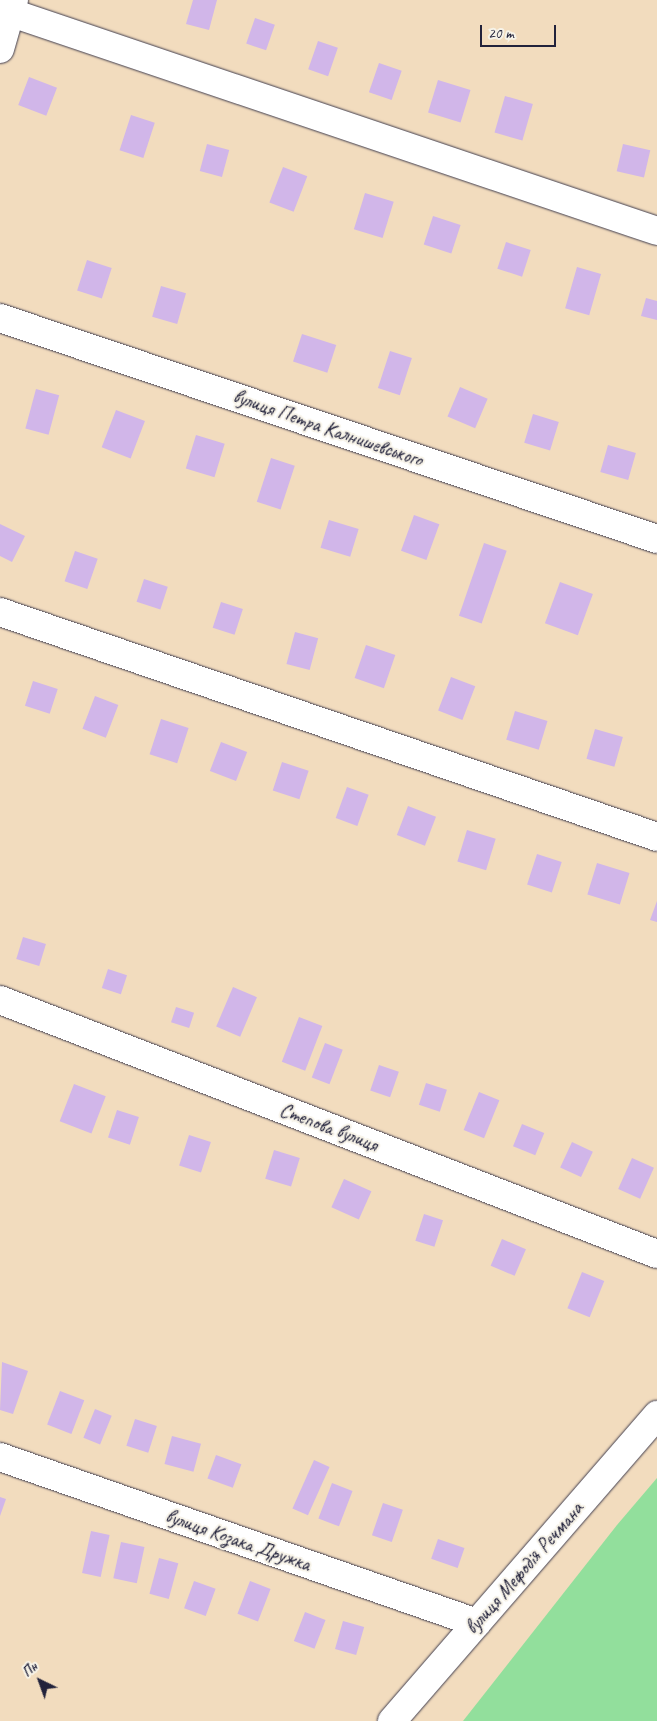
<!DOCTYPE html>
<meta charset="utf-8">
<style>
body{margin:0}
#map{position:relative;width:657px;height:1721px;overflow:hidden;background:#f2dcbe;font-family:Caveat,sans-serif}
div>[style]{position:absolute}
.green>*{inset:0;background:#92df9c}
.building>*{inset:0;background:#d1b6e9;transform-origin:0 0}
.roads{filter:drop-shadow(0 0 1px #413e4f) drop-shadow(0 0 1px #413e4f)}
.minor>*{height:28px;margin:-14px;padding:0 14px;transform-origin:14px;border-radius:14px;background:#fff}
span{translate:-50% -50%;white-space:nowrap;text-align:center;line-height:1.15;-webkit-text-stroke:4px #f7f3e8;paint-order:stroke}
.street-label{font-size:20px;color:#22223b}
.north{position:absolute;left:15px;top:1656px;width:50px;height:50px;-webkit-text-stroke:4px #f7f3e8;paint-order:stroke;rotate:318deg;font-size:14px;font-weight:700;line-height:20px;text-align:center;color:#22223b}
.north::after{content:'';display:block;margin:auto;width:18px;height:22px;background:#22223b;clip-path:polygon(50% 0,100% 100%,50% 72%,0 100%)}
.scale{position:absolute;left:480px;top:25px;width:76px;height:22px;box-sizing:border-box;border:2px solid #22223b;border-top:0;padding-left:6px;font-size:15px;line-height:18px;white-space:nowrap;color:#22223b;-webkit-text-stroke:4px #f7f3e8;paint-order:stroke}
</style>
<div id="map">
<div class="green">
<i style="clip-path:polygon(657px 1478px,657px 1721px,463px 1721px,617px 1525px)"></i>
</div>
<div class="building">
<i style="clip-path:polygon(193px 0,217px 0,209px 30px,186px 24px)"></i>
<i style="left:255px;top:18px;width:21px;height:27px;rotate:19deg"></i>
<i style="left:318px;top:41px;width:21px;height:30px;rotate:19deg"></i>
<i style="left:379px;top:63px;width:24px;height:31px;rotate:19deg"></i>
<i style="left:29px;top:77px;width:30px;height:30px;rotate:21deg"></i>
<i style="left:438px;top:80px;width:34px;height:34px;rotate:17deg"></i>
<i style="left:505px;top:96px;width:29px;height:38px;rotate:16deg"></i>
<i style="left:131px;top:115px;width:25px;height:37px;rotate:18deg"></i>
<i style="left:207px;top:144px;width:23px;height:28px;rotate:15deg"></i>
<i style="left:623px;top:144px;width:28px;height:28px;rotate:13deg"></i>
<i style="left:283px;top:167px;width:26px;height:38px;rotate:21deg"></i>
<i style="left:365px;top:193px;width:30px;height:38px;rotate:17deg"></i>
<i style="left:433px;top:216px;width:29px;height:30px;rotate:18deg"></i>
<i style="left:506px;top:242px;width:26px;height:28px;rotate:18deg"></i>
<i style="left:87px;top:260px;width:26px;height:32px;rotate:18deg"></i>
<i style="left:577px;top:267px;width:25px;height:43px;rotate:16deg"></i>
<i style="left:161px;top:286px;width:26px;height:32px;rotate:16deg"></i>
<i style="clip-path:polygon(646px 298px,657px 301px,657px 320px,641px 316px)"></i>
<i style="left:302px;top:334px;width:36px;height:29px;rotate:18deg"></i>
<i style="left:390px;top:351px;width:23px;height:39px;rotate:18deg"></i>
<i style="left:460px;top:387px;width:30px;height:32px;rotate:23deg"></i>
<i style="left:36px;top:389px;width:24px;height:41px;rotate:15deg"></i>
<i style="left:116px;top:410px;width:31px;height:40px;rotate:21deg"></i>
<i style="left:533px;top:414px;width:27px;height:30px;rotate:17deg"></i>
<i style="left:196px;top:435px;width:30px;height:35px;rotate:17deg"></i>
<i style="left:608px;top:445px;width:29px;height:28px;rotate:16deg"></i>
<i style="left:271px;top:458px;width:25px;height:46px;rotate:18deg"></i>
<i style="left:414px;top:515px;width:27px;height:38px;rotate:20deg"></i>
<i style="left:329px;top:520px;width:31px;height:29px;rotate:17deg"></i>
<i style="clip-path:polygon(0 524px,25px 536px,12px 562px,0 556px)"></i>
<i style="left:484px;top:543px;width:24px;height:77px;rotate:19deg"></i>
<i style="left:75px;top:551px;width:24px;height:32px;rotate:19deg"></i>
<i style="left:144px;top:579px;width:25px;height:24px;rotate:18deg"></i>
<i style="left:560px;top:582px;width:35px;height:44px;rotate:20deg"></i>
<i style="left:221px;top:602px;width:23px;height:27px;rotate:18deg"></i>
<i style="left:295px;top:632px;width:24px;height:33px;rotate:15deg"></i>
<i style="left:366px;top:645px;width:31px;height:35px;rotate:19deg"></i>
<i style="left:451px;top:677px;width:26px;height:36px;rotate:21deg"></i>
<i style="left:33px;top:681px;width:26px;height:26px;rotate:18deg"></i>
<i style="left:95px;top:696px;width:25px;height:35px;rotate:21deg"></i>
<i style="left:515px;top:711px;width:34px;height:30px;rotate:17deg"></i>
<i style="left:161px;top:719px;width:29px;height:37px;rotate:18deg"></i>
<i style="left:595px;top:729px;width:29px;height:31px;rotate:16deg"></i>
<i style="left:221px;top:742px;width:28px;height:31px;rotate:21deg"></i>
<i style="left:282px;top:762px;width:28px;height:30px;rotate:18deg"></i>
<i style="left:347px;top:787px;width:23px;height:33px;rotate:20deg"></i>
<i style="left:408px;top:806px;width:30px;height:31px;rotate:21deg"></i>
<i style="left:467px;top:830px;width:30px;height:33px;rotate:17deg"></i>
<i style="left:537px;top:854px;width:26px;height:32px;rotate:18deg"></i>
<i style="left:597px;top:863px;width:34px;height:33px;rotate:17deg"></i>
<i style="clip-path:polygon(657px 901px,657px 922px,650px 920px)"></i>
<i style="left:23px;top:937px;width:24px;height:23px;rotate:17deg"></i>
<i style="left:108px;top:969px;width:20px;height:20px;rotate:18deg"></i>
<i style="left:233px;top:987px;width:26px;height:43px;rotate:23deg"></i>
<i style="left:176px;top:1007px;width:19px;height:16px;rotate:18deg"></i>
<i style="left:299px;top:1017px;width:25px;height:48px;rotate:21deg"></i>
<i style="left:325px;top:1043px;width:19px;height:37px;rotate:21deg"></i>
<i style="left:379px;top:1065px;width:21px;height:27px;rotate:19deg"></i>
<i style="left:426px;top:1083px;width:22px;height:23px;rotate:18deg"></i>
<i style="left:74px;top:1084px;width:34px;height:40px;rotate:21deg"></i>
<i style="left:479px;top:1092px;width:22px;height:41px;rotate:22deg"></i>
<i style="left:117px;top:1110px;width:23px;height:29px;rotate:18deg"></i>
<i style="left:522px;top:1124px;width:24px;height:24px;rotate:22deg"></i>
<i style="left:189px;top:1135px;width:23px;height:32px;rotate:18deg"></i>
<i style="left:572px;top:1142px;width:23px;height:28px;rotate:25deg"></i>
<i style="left:274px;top:1150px;width:27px;height:30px;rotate:17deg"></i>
<i style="left:632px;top:1158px;width:24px;height:34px;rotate:24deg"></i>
<i style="left:344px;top:1179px;width:30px;height:31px;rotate:24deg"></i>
<i style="left:424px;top:1214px;width:20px;height:28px;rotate:18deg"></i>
<i style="left:502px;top:1239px;width:26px;height:29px;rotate:23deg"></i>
<i style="left:582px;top:1272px;width:24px;height:39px;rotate:22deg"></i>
<i style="clip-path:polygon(2px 1362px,28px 1371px,13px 1414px,0 1410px)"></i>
<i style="left:60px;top:1391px;width:26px;height:36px;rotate:21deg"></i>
<i style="left:95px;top:1409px;width:18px;height:31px;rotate:22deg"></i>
<i style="left:135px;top:1419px;width:23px;height:28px;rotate:18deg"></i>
<i style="left:172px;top:1436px;width:30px;height:29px;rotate:15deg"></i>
<i style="left:216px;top:1455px;width:27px;height:25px;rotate:20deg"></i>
<i style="left:314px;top:1460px;width:17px;height:53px;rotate:24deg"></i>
<i style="left:332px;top:1483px;width:22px;height:38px;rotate:21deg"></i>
<i style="clip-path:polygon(0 1497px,6px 1499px,0 1516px)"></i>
<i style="left:383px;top:1503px;width:21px;height:34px;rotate:19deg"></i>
<i style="left:91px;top:1531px;width:19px;height:43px;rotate:12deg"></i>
<i style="left:438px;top:1539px;width:28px;height:21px;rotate:19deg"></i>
<i style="left:121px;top:1542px;width:24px;height:37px;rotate:12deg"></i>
<i style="left:159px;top:1558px;width:20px;height:37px;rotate:15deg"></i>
<i style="left:194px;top:1581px;width:23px;height:29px;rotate:20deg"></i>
<i style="left:250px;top:1581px;width:22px;height:35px;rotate:21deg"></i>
<i style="left:305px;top:1612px;width:22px;height:31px;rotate:21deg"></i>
<i style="left:343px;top:1621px;width:22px;height:29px;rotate:16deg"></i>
</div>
<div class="roads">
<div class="minor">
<i style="left:0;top:9px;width:693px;rotate:18.67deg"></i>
<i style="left:0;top:49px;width:51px;rotate:-74.1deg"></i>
<i style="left:0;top:318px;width:693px;rotate:18.59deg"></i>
<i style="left:0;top:612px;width:694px;rotate:18.9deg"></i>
<i style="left:0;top:1000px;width:704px;rotate:21.14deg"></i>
<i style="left:0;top:1457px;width:505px;rotate:19.19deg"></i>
<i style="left:392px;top:1721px;width:405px;rotate:-49.1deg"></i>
</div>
</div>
<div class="street-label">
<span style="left:328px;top:428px;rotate:19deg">вулиця Петра Калнишевського</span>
<span style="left:329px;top:1127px;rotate:21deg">Степова вулиця</span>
<span style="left:238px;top:1540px;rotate:19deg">вулиця Козака Дружка</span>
<span style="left:524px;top:1568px;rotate:-49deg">вулиця Мефодія Речмана</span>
</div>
<div class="north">Пн</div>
<div class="scale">20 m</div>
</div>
